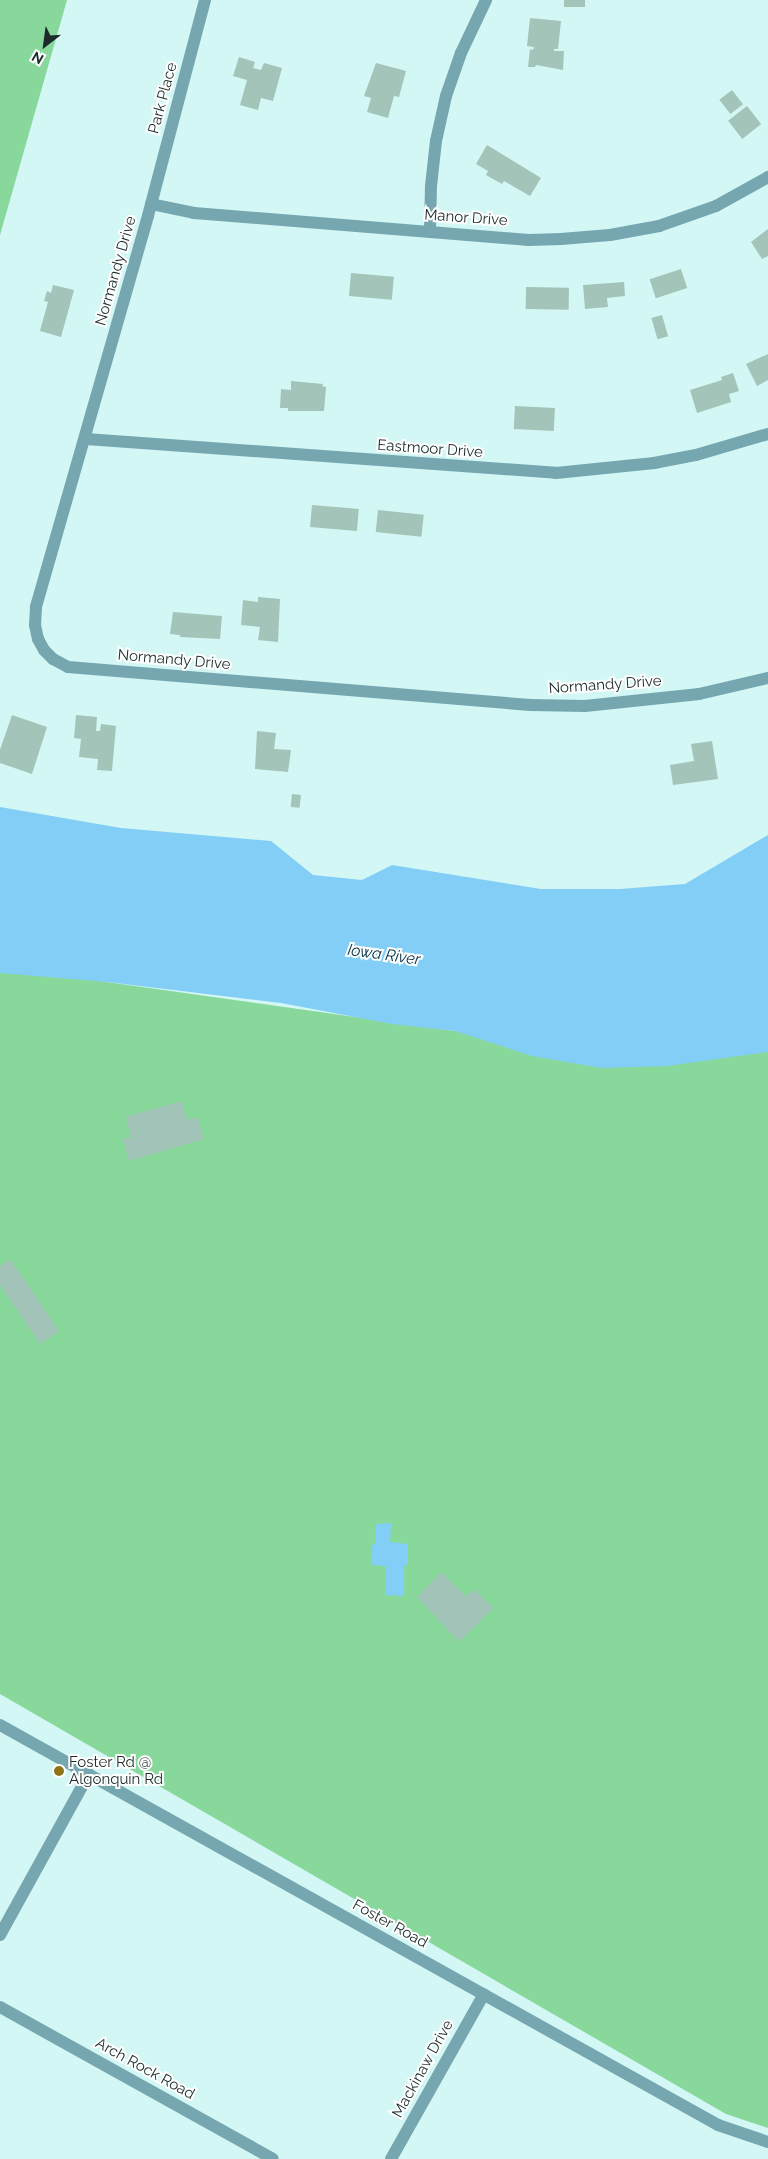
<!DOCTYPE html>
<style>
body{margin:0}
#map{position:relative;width:768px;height:2159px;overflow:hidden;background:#d2f7f5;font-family:Raleway,sans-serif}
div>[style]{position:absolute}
.green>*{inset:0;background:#88d89c}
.water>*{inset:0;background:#83cef6}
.building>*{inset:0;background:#a3c4b8;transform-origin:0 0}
.minor>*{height:12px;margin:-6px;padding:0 6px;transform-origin:6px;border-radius:6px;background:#76a6b0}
.tertiary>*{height:12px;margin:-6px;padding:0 6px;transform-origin:6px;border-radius:6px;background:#76a6b0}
.dots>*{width:14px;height:14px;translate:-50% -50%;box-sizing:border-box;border:2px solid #fff;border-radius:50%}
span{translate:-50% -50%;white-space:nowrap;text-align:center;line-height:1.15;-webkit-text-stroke:4px #fff;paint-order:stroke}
.street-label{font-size:15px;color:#1c2b2a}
.poi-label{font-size:15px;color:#1c2b2a}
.left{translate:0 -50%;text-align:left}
.water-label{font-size:16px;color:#033246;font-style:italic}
.north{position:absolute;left:20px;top:20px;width:50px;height:50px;-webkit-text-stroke:4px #fff;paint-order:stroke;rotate:210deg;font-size:14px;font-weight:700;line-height:20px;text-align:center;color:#1c2b2a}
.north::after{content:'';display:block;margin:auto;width:18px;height:22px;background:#1c2b2a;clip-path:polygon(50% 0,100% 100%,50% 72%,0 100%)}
</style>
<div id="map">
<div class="green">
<i style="clip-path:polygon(0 0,67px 0,0 235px)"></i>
<i style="clip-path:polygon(0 967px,455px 1031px,768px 1047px,768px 2128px,726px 2114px,0 1694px)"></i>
</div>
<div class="water">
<i style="clip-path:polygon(0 807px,121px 828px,271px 841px,313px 875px,362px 880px,392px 865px,541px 889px,620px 889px,685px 884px,768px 835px,768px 1052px,667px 1066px,601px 1068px,532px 1056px,455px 1031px,392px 1024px,281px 1003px,107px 982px,0 973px)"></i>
<i style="clip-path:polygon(391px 1523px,390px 1542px,408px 1544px,408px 1566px,404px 1565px,404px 1596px,386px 1595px,386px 1566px,372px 1565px,372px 1545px,375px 1544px,376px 1524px)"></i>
</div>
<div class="building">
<i style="left:564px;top:0;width:21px;height:7px"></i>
<i style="clip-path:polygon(530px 18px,561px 21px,558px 49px,554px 49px,554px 51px,564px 51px,563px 70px,536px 65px,535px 67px,528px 67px,530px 49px,533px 50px,534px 47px,527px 46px)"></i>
<i style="clip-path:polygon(239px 57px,255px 62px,253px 68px,261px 70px,264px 63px,282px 68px,273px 101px,261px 98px,258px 110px,240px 105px,247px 80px,233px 76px)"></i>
<i style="clip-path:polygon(376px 63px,406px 71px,399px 97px,394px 96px,388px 118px,367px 112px,371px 98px,364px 96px)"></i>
<i style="left:732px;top:90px;width:18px;height:16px;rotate:52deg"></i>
<i style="left:747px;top:106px;width:23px;height:24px;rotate:52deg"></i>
<i style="clip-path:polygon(487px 145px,541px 178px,530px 196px,504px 181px,502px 184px,486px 175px,488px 171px,476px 164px)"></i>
<i style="clip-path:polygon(768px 229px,768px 256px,762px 259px,751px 242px)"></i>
<i style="left:681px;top:269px;width:20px;height:33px;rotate:72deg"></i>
<i style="left:351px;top:273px;width:43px;height:23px;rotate:5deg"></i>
<i style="clip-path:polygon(624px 282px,625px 296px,607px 298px,608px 307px,585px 309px,583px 285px)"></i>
<i style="clip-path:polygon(53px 285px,74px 290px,61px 337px,40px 331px,48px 302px,44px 301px,47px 291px,51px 293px)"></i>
<i style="left:526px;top:287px;width:43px;height:22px;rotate:1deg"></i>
<i style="left:662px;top:315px;width:22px;height:11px;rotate:74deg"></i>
<i style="clip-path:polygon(768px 354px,768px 380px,757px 386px,746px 364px)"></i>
<i style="clip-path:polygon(733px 373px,739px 391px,729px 394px,731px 402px,697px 413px,690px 390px,722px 380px,721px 377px)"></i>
<i style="clip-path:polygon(291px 381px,323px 384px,322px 386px,326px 387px,324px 411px,288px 411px,288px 408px,280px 408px,281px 389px,291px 390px)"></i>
<i style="left:515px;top:406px;width:40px;height:23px;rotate:3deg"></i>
<i style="left:312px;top:505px;width:47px;height:22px;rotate:5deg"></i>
<i style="left:378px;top:510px;width:46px;height:22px;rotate:6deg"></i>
<i style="clip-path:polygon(258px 597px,280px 599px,278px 642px,258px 640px,260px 627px,241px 625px,243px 600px,258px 602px)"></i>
<i style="clip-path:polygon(173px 612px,222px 616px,220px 639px,180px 637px,180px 635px,170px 634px)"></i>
<i style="clip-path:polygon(12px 715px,47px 727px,32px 774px,0 763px,0 750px)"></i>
<i style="clip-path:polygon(76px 715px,97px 717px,96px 731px,100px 731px,101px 724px,116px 726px,112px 771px,97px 770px,98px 759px,79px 757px,81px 739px,74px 738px)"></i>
<i style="clip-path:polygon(257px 731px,276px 733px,274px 749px,291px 750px,288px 772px,255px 769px)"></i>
<i style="clip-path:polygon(712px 741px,718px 779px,673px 785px,670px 765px,694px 761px,691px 744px)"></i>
<i style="left:292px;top:794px;width:9px;height:13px;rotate:6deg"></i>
<i style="clip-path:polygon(181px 1101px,187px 1120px,197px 1117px,204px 1139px,129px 1161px,123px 1139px,131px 1137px,126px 1117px)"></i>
<i style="clip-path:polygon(10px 1259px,59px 1331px,40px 1344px,0 1285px,0 1266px)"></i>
<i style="clip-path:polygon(441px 1572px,467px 1597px,474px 1589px,493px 1608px,459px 1642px,417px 1597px)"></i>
</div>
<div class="minor">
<i style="left:205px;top:0;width:223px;rotate:104.8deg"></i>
<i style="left:148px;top:216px;width:407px;rotate:106deg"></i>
<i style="left:36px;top:607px;width:18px;rotate:93deg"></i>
<i style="left:35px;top:625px;width:14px;rotate:78deg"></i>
<i style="left:38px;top:639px;width:13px;rotate:61deg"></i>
<i style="left:44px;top:650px;width:13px;rotate:45deg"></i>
<i style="left:53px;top:659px;width:17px;rotate:28deg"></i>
<i style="left:68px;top:667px;width:464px;rotate:4.7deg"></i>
<i style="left:530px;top:705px;width:55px;rotate:1deg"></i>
<i style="left:585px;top:706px;width:115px;rotate:-6deg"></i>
<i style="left:699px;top:694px;width:71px;rotate:-13.1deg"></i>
<i style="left:151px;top:204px;width:44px;rotate:11.8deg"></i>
<i style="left:194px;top:213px;width:336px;rotate:4.6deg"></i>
<i style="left:529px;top:240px;width:32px;rotate:-2deg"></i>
<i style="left:561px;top:239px;width:49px;rotate:-4.7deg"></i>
<i style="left:610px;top:235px;width:50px;rotate:-10.4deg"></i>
<i style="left:659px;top:226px;width:60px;rotate:-19.3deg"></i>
<i style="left:716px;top:206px;width:60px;rotate:-29.1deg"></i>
<i style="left:430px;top:232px;width:46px;rotate:-88.8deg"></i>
<i style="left:431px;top:186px;width:45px;rotate:-83.7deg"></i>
<i style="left:436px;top:141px;width:46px;rotate:-77.5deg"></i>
<i style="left:446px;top:96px;width:46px;rotate:-70.8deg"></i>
<i style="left:461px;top:53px;width:59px;rotate:-64.7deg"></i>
<i style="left:86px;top:439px;width:471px;rotate:4.1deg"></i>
<i style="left:556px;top:473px;width:99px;rotate:-5.8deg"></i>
<i style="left:654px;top:463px;width:43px;rotate:-10.8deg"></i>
<i style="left:696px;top:455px;width:75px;rotate:-16.3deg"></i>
<i style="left:0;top:1935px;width:184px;rotate:-61.1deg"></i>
<i style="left:0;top:2007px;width:312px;rotate:29.1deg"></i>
<i style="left:391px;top:2159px;width:189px;rotate:-60.6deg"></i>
</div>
<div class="tertiary">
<i style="left:0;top:1725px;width:822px;rotate:29.12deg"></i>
<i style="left:718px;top:2125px;width:53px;rotate:18.8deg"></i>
</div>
<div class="dots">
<i style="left:59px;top:1771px;background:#907318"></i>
</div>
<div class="street-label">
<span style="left:163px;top:98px;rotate:-75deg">Park Place</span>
<span style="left:466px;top:218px;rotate:4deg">Manor Drive</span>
<span style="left:116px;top:271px;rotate:-74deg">Normandy Drive</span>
<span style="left:430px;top:449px;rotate:4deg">Eastmoor Drive</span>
<span style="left:174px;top:660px;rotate:5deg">Normandy Drive</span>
<span style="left:605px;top:685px;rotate:-4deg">Normandy Drive</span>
<span style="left:390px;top:1924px;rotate:29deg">Foster Road</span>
<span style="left:145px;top:2069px;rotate:29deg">Arch Rock Road</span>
<span style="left:423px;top:2069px;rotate:-61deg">Mackinaw Drive</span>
</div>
<div class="poi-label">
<span class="left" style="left:69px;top:1771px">Foster Rd @<br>Algonquin Rd</span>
</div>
<div class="water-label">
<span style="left:384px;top:955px;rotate:8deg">Iowa River</span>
</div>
<div class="north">N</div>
</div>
